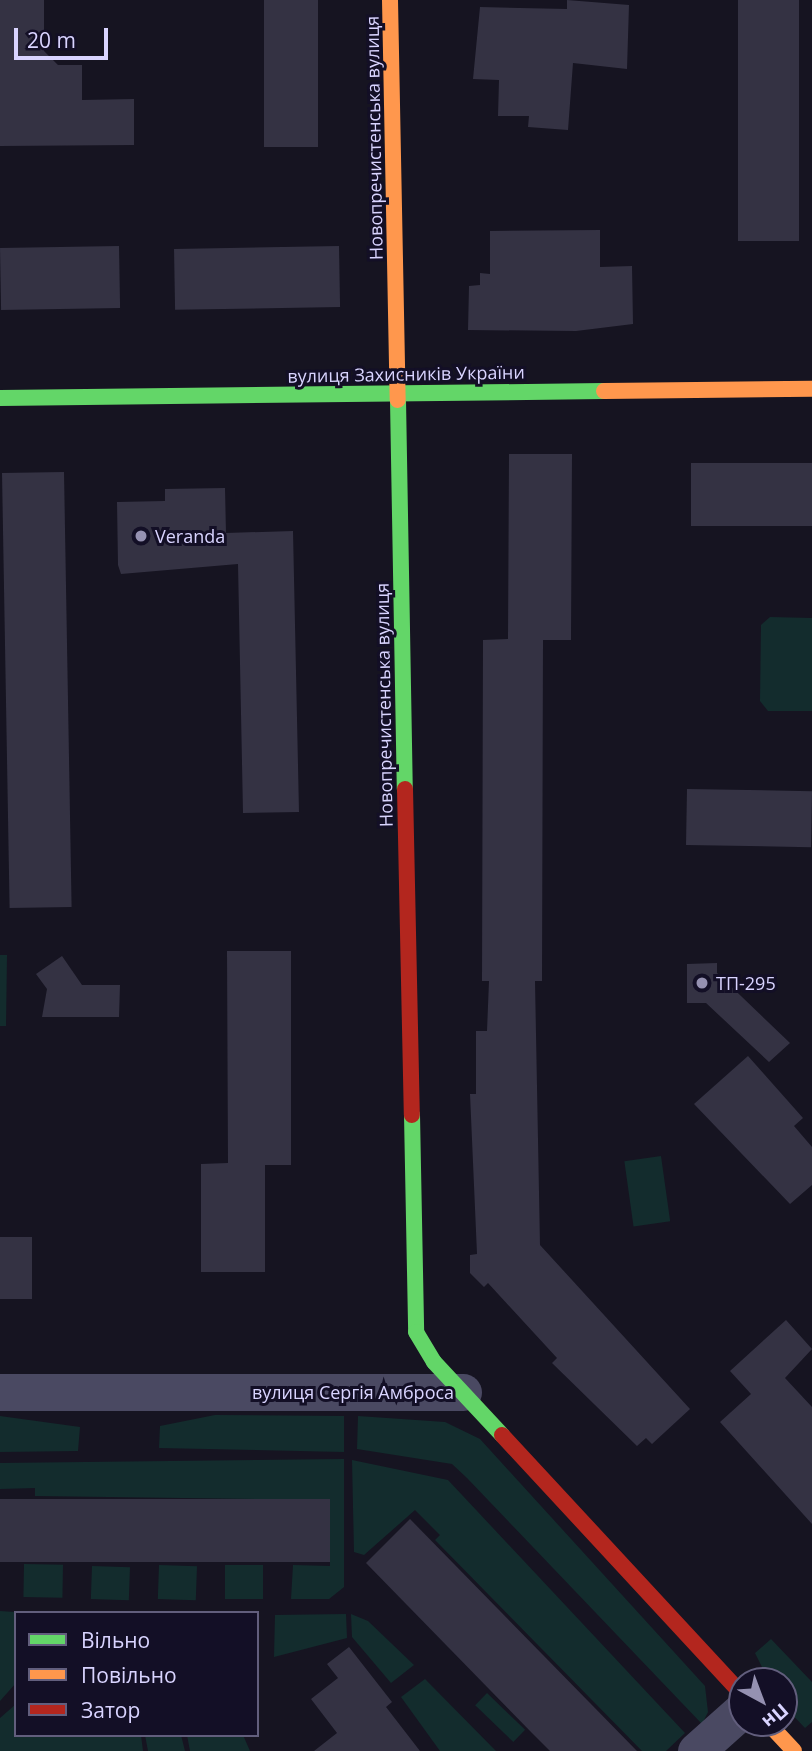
<!DOCTYPE html>
<meta charset="utf-8">
<style>
body{margin:0}
#map{position:relative;width:812px;height:1751px;overflow:hidden;background:#161421;font-family:"Open Sans",sans-serif}
div>[style]{position:absolute}
.green>*{inset:0;background:#132c2d;transform-origin:0 0}
.building>*{inset:0;background:#343243;transform-origin:0 0}
.street>*{height:37px;margin:-18.5px;padding:0 18.5px;transform-origin:18.5px;border-radius:18.5px;background:#4a4962}
.fast>*{height:16px;margin:-8px;padding:0 8px;transform-origin:8px;border-radius:8px;background:#63d668}
.slow>*{height:16px;margin:-8px;padding:0 8px;transform-origin:8px;border-radius:8px;background:#ff974d}
.jam>*{height:16px;margin:-8px;padding:0 8px;transform-origin:8px;border-radius:8px;background:#b3261e}
.dots>*{width:19px;height:19px;translate:-50% -50%;box-sizing:border-box;border:4px solid #130f26;border-radius:50%}
span{translate:-50% -50%;white-space:nowrap;text-align:center;line-height:1.15;-webkit-text-stroke:6px #130f26;paint-order:stroke}
.street-label{font-size:18px;color:#d9d4ff}
.poi-label{font-size:18px;color:#d9d4ff}
.left{translate:0 -50%;text-align:left}
.legend{position:absolute;left:14px;top:1611px;width:245px;height:126px;box-sizing:border-box;background:#130f26;border:2px solid #625e7d;margin:0;padding:9px 12px;list-style:none;font-size:21px;color:#d9d4ff}
.legend li{display:flex;align-items:center;gap:14px;height:35px}
.legend b{width:35px;border:2px solid #625e7d}
.north{position:absolute;left:728px;top:1667px;width:70px;height:70px;box-sizing:border-box;background:#130f26;border:2px solid #625e7d;border-radius:50%;rotate:139deg;font-size:19px;font-weight:700;line-height:28px;text-align:center;color:#d9d4ff}
.north::after{content:'';display:block;margin:auto;width:24px;height:32px;background:#9591b1;clip-path:polygon(50% 0,100% 100%,50% 72%,0 100%)}
.scale{position:absolute;left:14px;top:28px;width:94px;height:32px;box-sizing:border-box;border:4px solid #d9d4ff;border-top:0;padding-left:9px;font-size:21px;line-height:24px;white-space:nowrap;color:#d9d4ff;-webkit-text-stroke:5px #130f26;paint-order:stroke}
</style>
<div id="map">
<div class="green">
<i style="clip-path:polygon(770px 617px,812px 618px,812px 711px,768px 711px,760px 701px,761px 625px)"></i>
<i style="clip-path:polygon(0 955px,7px 955px,6px 1026px,0 1026px)"></i>
<i style="left:661px;top:1156px;width:66px;height:37px;rotate:82deg"></i>
<i style="clip-path:polygon(215px 1415px,344px 1416px,344px 1452px,159px 1448px,160px 1426px)"></i>
<i style="clip-path:polygon(0 1416px,80px 1427px,78px 1451px,0 1452px)"></i>
<i style="clip-path:polygon(358px 1416px,445px 1422px,480px 1439px,705px 1686px,708px 1712px,702px 1724px,467px 1478px,452px 1464px,357px 1449px)"></i>
<i style="clip-path:polygon(344px 1459px,344px 1587px,329px 1599px,291px 1599px,293px 1565px,330px 1566px,330px 1500px,35px 1496px,35px 1488px,0 1489px,0 1463px)"></i>
<i style="clip-path:polygon(352px 1460px,448px 1480px,685px 1733px,666px 1751px,642px 1751px,435px 1540px,440px 1535px,415px 1510px,364px 1555px,354px 1552px)"></i>
<i style="left:24px;top:1564px;width:39px;height:33px;rotate:1deg"></i>
<i style="left:159px;top:1565px;width:38px;height:34px;rotate:2deg"></i>
<i style="left:263px;top:1565px;width:34px;height:38px;rotate:90deg"></i>
<i style="left:92px;top:1566px;width:38px;height:33px;rotate:2deg"></i>
<i style="clip-path:polygon(0 1611px,29px 1613px,16px 1613px,16px 1683px,0 1701px)"></i>
<i style="clip-path:polygon(346px 1614px,347px 1638px,274px 1657px,275px 1615px)"></i>
<i style="clip-path:polygon(351px 1614px,368px 1621px,414px 1665px,391px 1683px,352px 1637px)"></i>
<i style="clip-path:polygon(771px 1639px,812px 1682px,812px 1722px,805px 1728px,784px 1706px,784px 1681px,769px 1681px,755px 1653px)"></i>
<i style="clip-path:polygon(425px 1679px,496px 1751px,440px 1751px,401px 1697px)"></i>
<i style="left:487px;top:1693px;width:53px;height:17px;rotate:44deg"></i>
<i style="clip-path:polygon(16px 1704px,16px 1735px,141px 1735px,143px 1751px,0 1751px,0 1718px)"></i>
<i style="clip-path:polygon(145px 1735px,181px 1735px,185px 1751px,148px 1751px)"></i>
<i style="clip-path:polygon(187px 1735px,243px 1735px,250px 1751px,190px 1751px)"></i>
</div>
<div class="building">
<i style="clip-path:polygon(0 0,44px 0,44px 51px,58px 65px,82px 65px,82px 100px,134px 99px,134px 145px,0 146px)"></i>
<i style="left:264px;top:0;width:54px;height:147px"></i>
<i style="clip-path:polygon(567px 0,629px 5px,627px 69px,573px 63px,568px 130px,528px 127px,529px 116px,498px 116px,499px 80px,473px 79px,480px 7px,567px 9px)"></i>
<i style="left:738px;top:0;width:61px;height:241px"></i>
<i style="clip-path:polygon(600px 230px,600px 267px,632px 266px,633px 324px,576px 331px,468px 330px,469px 286px,480px 285px,480px 273px,490px 274px,490px 231px)"></i>
<i style="left:119px;top:246px;width:62px;height:119px;rotate:89deg"></i>
<i style="left:339px;top:246px;width:61px;height:165px;rotate:89deg"></i>
<i style="clip-path:polygon(509px 454px,572px 454px,571px 640px,543px 640px,542px 981px,535px 981px,540px 1245px,690px 1409px,652px 1444px,646px 1438px,637px 1446px,552px 1363px,557px 1358px,488px 1283px,484px 1287px,470px 1273px,470px 1255px,477px 1254px,470px 1094px,476px 1094px,476px 1031px,487px 1031px,489px 981px,482px 981px,483px 640px,508px 639px)"></i>
<i style="left:691px;top:463px;width:121px;height:63px"></i>
<i style="left:64px;top:472px;width:435px;height:62px;rotate:89deg"></i>
<i style="clip-path:polygon(225px 488px,226px 533px,293px 531px,299px 812px,243px 813px,238px 564px,121px 574px,118px 565px,117px 502px,165px 501px,165px 489px)"></i>
<i style="left:687px;top:789px;width:125px;height:56px;rotate:1deg"></i>
<i style="clip-path:polygon(227px 951px,291px 951px,291px 1165px,265px 1165px,265px 1272px,201px 1272px,201px 1164px,228px 1163px)"></i>
<i style="clip-path:polygon(62px 956px,82px 985px,120px 985px,119px 1017px,42px 1017px,47px 989px,36px 974px)"></i>
<i style="clip-path:polygon(717px 963px,717px 973px,790px 1043px,769px 1062px,706px 1003px,687px 1003px,687px 964px)"></i>
<i style="clip-path:polygon(748px 1056px,803px 1118px,794px 1126px,812px 1147px,812px 1185px,790px 1204px,694px 1104px)"></i>
<i style="left:0;top:1237px;width:32px;height:62px"></i>
<i style="clip-path:polygon(786px 1320px,812px 1349px,785px 1378px,812px 1407px,812px 1524px,720px 1422px,751px 1394px,730px 1371px)"></i>
<i style="left:0;top:1499px;width:330px;height:63px"></i>
<i style="clip-path:polygon(410px 1519px,637px 1751px,550px 1751px,532px 1733px,366px 1563px)"></i>
<i style="clip-path:polygon(349px 1647px,392px 1702px,386px 1707px,420px 1751px,314px 1751px,337px 1733px,311px 1699px,338px 1678px,327px 1664px)"></i>
</div>
<div class="street">
<i style="left:0;top:1392px;width:463px"></i>
<i style="left:696px;top:1751px;width:62px;rotate:-41.7deg"></i>
</div>
<div class="fast">
<i style="left:0;top:398px;width:604px;rotate:-0.66deg"></i>
<i style="left:398px;top:400px;width:389px;rotate:89deg"></i>
<i style="left:412px;top:1115px;width:217px;rotate:88.9deg"></i>
<i style="left:416px;top:1332px;width:35px;rotate:59deg"></i>
<i style="left:434px;top:1362px;width:100px;rotate:47deg"></i>
</div>
<div class="slow">
<i style="left:390px;top:0;width:400px;rotate:88.9deg"></i>
<i style="left:604px;top:391px;width:208px;rotate:-0.6deg"></i>
<i style="left:768px;top:1723px;width:38px;rotate:47deg"></i>
</div>
<div class="jam">
<i style="left:405px;top:789px;width:326px;rotate:88.8deg"></i>
<i style="left:502px;top:1435px;width:353px;rotate:47.2deg"></i>
</div>
<div class="dots">
<i style="left:141px;top:536px;background:#9591b1"></i>
<i style="left:702px;top:983px;background:#9591b1"></i>
</div>
<div class="street-label">
<span style="left:374px;top:138px;rotate:-91deg">Новопречистенська вулиця</span>
<span style="left:406px;top:374px;rotate:-1deg">вулиця Захисників України</span>
<span style="left:384px;top:705px;rotate:-91deg">Новопречистенська вулиця</span>
<span style="left:353px;top:1392px">вулиця Сергія Амброса</span>
</div>
<div class="poi-label">
<span class="left" style="left:155px;top:536px">Veranda</span>
<span class="left" style="left:716px;top:983px">ТП-295</span>
</div>
<ul class="legend">
<li><b style="height:9px;background:#63d668"></b>Вільно</li>
<li><b style="height:9px;background:#ff974d"></b>Повільно</li>
<li><b style="height:9px;background:#b3261e"></b>Затор</li>
</ul>
<div class="north">Пн</div>
<div class="scale">20 m</div>
</div>
